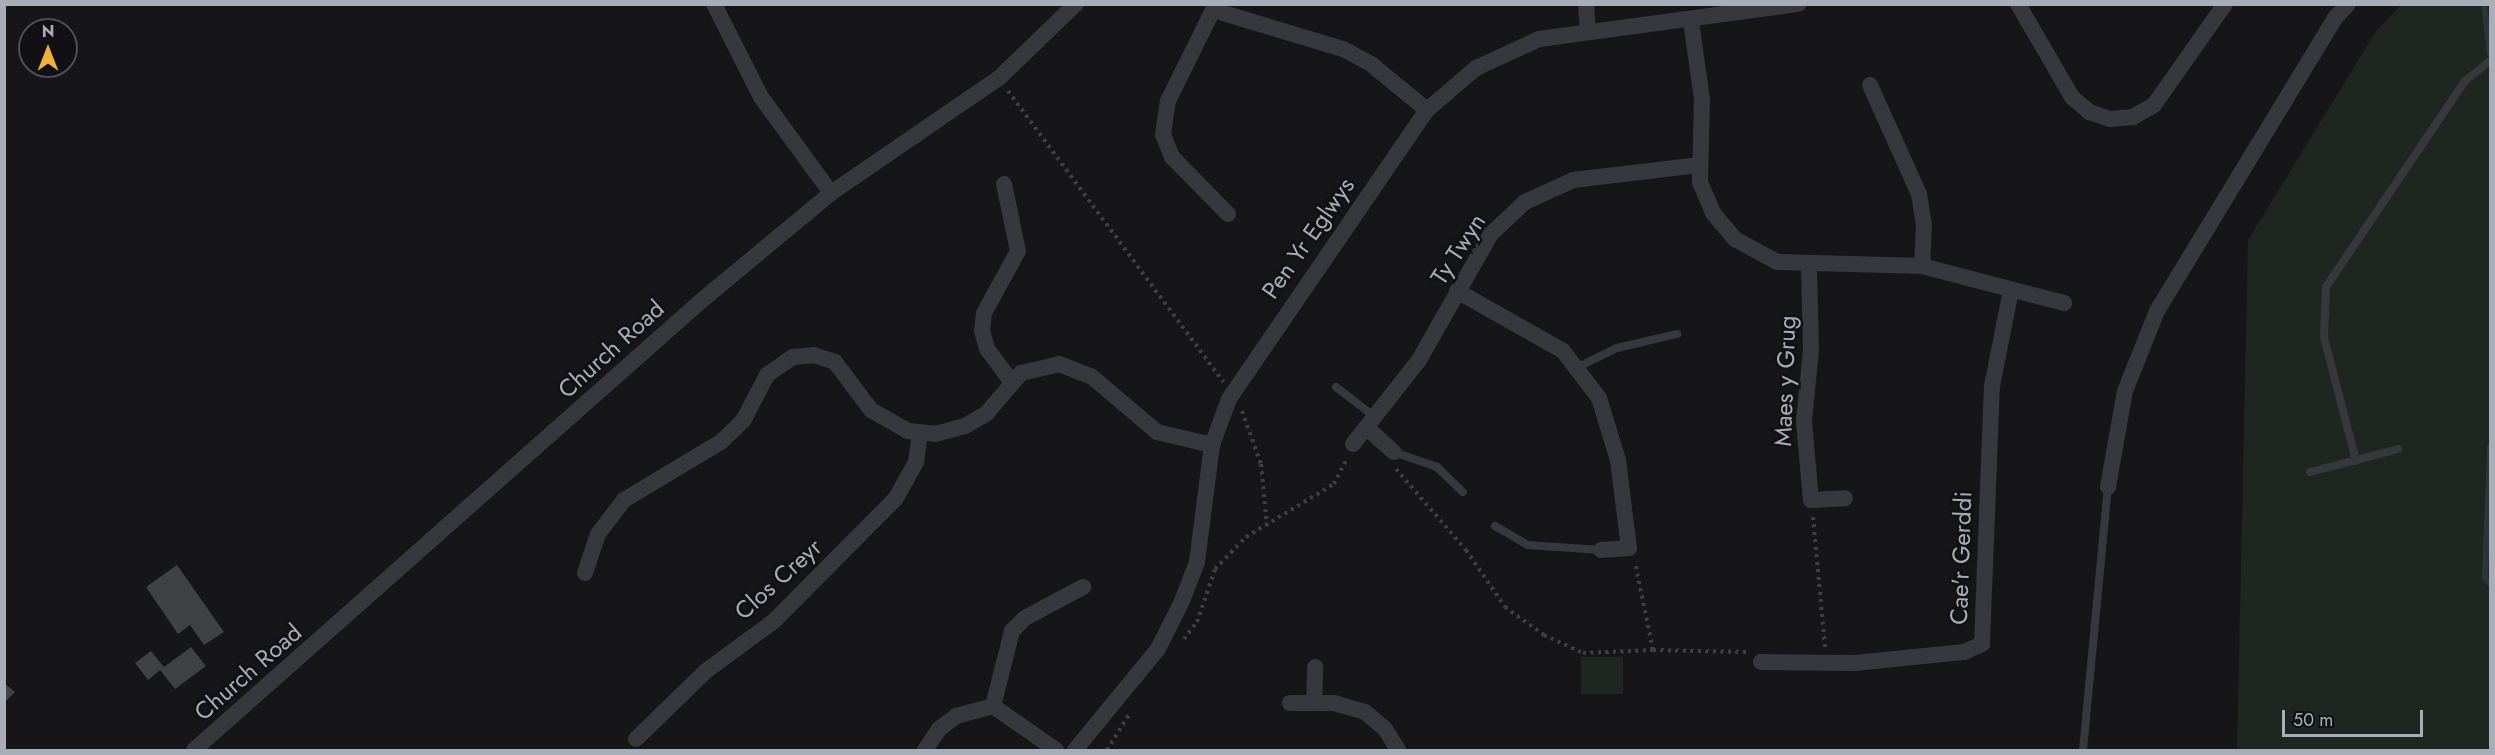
<!DOCTYPE html>
<style>
body{margin:0}
#map{position:relative;width:2495px;height:755px;overflow:hidden;background:#161618;font-family:Jost,sans-serif}
div>[style]{position:absolute}
.green>*{inset:0;background:#1e261f;transform-origin:0 0}
.stream>*{height:6px;margin:-3px;padding:0 3px;transform-origin:3px;border-radius:3px;background:#2c353c}
.building>*{inset:0;background:#404145}
.path>*{height:4px;margin-top:-2px;transform-origin:0;background:repeating-linear-gradient(90deg,#3d3f44 0 3px,transparent 0 7.5px)}
.service>*{height:8px;margin:-4px;padding:0 4px;transform-origin:4px;border-radius:4px;background:#37383d}
.minor>*{height:16px;margin:-8px;padding:0 8px;transform-origin:8px;border-radius:8px;background:#37383d}
span{translate:-50% -50%;white-space:nowrap;text-align:center;line-height:1.15;-webkit-text-stroke:5px #111113;paint-order:stroke}
.street-label{font-size:24px;color:#a8adb8}
.frame{position:absolute;inset:0;border:6px solid #a8adb8;pointer-events:none}
.north{position:absolute;left:18px;top:18px;width:60px;height:60px;box-sizing:border-box;background:#111113;border:2px solid #4d4f55;border-radius:50%;rotate:0deg;font-size:16px;font-weight:700;line-height:24px;text-align:center;color:#a8adb8}
.north::after{content:'';display:block;margin:auto;width:21px;height:27px;background:#f2b134;clip-path:polygon(50% 0,100% 100%,50% 72%,0 100%)}
.scale{position:absolute;left:2282px;top:710px;width:141px;height:27px;box-sizing:border-box;border:3px solid #a8adb8;border-top:0;padding-left:8px;font-size:18px;line-height:21px;white-space:nowrap;color:#a8adb8;-webkit-text-stroke:4px #111113;paint-order:stroke}
</style>
<div id="map">
<div class="green">
<i style="clip-path:polygon(2401px 5px,2490px 5px,2490px 582px,2486px 578px,2490px 584px,2490px 750px,2237px 750px,2248px 240px,2376px 31px)"></i>
<i style="left:1581px;top:657px;width:42px;height:37px"></i>
</div>
<div class="stream">
<i style="left:2484px;top:4px;width:50px;rotate:83.2deg"></i>
<i style="left:2490px;top:447px;width:131px;rotate:92.2deg"></i>
<i style="left:2485px;top:578px;width:8px;rotate:50deg"></i>
</div>
<div class="building">
<i style="clip-path:polygon(177px 565px,224px 632px,204px 645px,190px 625px,178px 634px,146px 587px)"></i>
<i style="clip-path:polygon(191px 647px,206px 666px,175px 689px,160px 670px,148px 680px,135px 663px,151px 651px,164px 667px)"></i>
<i style="clip-path:polygon(4px 683px,15px 692px,4px 703px)"></i>
</div>
<div class="path">
<i style="left:1008px;top:91px;width:362px;rotate:53.5deg"></i>
<i style="left:1242px;top:411px;width:56px;rotate:70.3deg"></i>
<i style="left:1261px;top:464px;width:62px;rotate:84.5deg"></i>
<i style="left:1396px;top:469px;width:107px;rotate:49.2deg"></i>
<i style="left:1466px;top:550px;width:69px;rotate:55.6deg"></i>
<i style="left:1505px;top:607px;width:48px;rotate:35.7deg"></i>
<i style="left:1544px;top:635px;width:43px;rotate:24.8deg"></i>
<i style="left:1583px;top:653px;width:70px;rotate:-2.5deg"></i>
<i style="left:1653px;top:650px;width:90px;rotate:-101.6deg"></i>
<i style="left:1813px;top:517px;width:131px;rotate:84.7deg"></i>
<i style="left:1184px;top:639px;width:21px;rotate:-53deg"></i>
<i style="left:1197px;top:622px;width:56px;rotate:-71.2deg"></i>
<i style="left:1215px;top:569px;width:45px;rotate:-45.9deg"></i>
<i style="left:1246px;top:537px;width:103px;rotate:-31.1deg"></i>
<i style="left:1334px;top:484px;width:29px;rotate:-63deg"></i>
<i style="left:1653px;top:650px;width:96px;rotate:1.2deg"></i>
<i style="left:1107px;top:750px;width:44px;rotate:-58.1deg"></i>
</div>
<div class="service">
<i style="left:1578px;top:367px;width:43px;rotate:-26deg"></i>
<i style="left:1617px;top:348px;width:62px;rotate:-13.1deg"></i>
<i style="left:1336px;top:387px;width:49px;rotate:37.6deg"></i>
<i style="left:1394px;top:452px;width:46px;rotate:19.2deg"></i>
<i style="left:1437px;top:467px;width:36px;rotate:44deg"></i>
<i style="left:2356px;top:461px;width:128px;rotate:-104.5deg"></i>
<i style="left:2324px;top:337px;width:50px;rotate:-87.7deg"></i>
<i style="left:2326px;top:287px;width:249px;rotate:-56deg"></i>
<i style="left:2465px;top:81px;width:32px;rotate:-39deg"></i>
<i style="left:2310px;top:472px;width:91px;rotate:-14.6deg"></i>
<i style="left:1495px;top:526px;width:38px;rotate:30deg"></i>
<i style="left:1528px;top:545px;width:73px;rotate:3.9deg"></i>
<i style="left:2083px;top:750px;width:264px;rotate:-84.6deg"></i>
</div>
<div class="minor">
<i style="left:714px;top:4px;width:104px;rotate:63.2deg"></i>
<i style="left:761px;top:97px;width:119px;rotate:53.9deg"></i>
<i style="left:1586px;top:4px;width:27px;rotate:86deg"></i>
<i style="left:2018px;top:4px;width:108px;rotate:59.9deg"></i>
<i style="left:2072px;top:97px;width:23px;rotate:41deg"></i>
<i style="left:2089px;top:112px;width:22px;rotate:18deg"></i>
<i style="left:2110px;top:119px;width:23px;rotate:-5deg"></i>
<i style="left:2133px;top:117px;width:24px;rotate:-30deg"></i>
<i style="left:2154px;top:105px;width:123px;rotate:-54.9deg"></i>
<i style="left:1691px;top:21px;width:79px;rotate:82deg"></i>
<i style="left:1702px;top:99px;width:83px;rotate:91.4deg"></i>
<i style="left:1700px;top:182px;width:34px;rotate:67deg"></i>
<i style="left:1713px;top:213px;width:34px;rotate:50deg"></i>
<i style="left:1735px;top:239px;width:48px;rotate:28.7deg"></i>
<i style="left:1777px;top:262px;width:145px;rotate:1.6deg"></i>
<i style="left:1922px;top:266px;width:147px;rotate:14.6deg"></i>
<i style="left:1870px;top:85px;width:120px;rotate:65.8deg"></i>
<i style="left:1919px;top:194px;width:30px;rotate:81deg"></i>
<i style="left:1924px;top:224px;width:42px;rotate:92.7deg"></i>
<i style="left:1004px;top:184px;width:68px;rotate:78.2deg"></i>
<i style="left:1018px;top:251px;width:71px;rotate:118.7deg"></i>
<i style="left:984px;top:313px;width:18px;rotate:96deg"></i>
<i style="left:982px;top:331px;width:19px;rotate:74deg"></i>
<i style="left:987px;top:349px;width:39px;rotate:53deg"></i>
<i style="left:1228px;top:214px;width:80px;rotate:-134.5deg"></i>
<i style="left:1172px;top:157px;width:24px;rotate:-112deg"></i>
<i style="left:1163px;top:135px;width:34px;rotate:-82deg"></i>
<i style="left:1168px;top:101px;width:102px;rotate:-63.7deg"></i>
<i style="left:1213px;top:10px;width:136px;rotate:16.7deg"></i>
<i style="left:1343px;top:49px;width:32px;rotate:28deg"></i>
<i style="left:1371px;top:64px;width:72px;rotate:39.4deg"></i>
<i style="left:1809px;top:265px;width:85px;rotate:88.7deg"></i>
<i style="left:1811px;top:350px;width:72px;rotate:95.6deg"></i>
<i style="left:1804px;top:422px;width:78px;rotate:84.9deg"></i>
<i style="left:1811px;top:500px;width:34px;rotate:-3deg"></i>
<i style="left:1457px;top:291px;width:122px;rotate:29.5deg"></i>
<i style="left:1563px;top:351px;width:59px;rotate:52.5deg"></i>
<i style="left:1599px;top:398px;width:65px;rotate:73deg"></i>
<i style="left:1618px;top:460px;width:89px;rotate:82.9deg"></i>
<i style="left:1629px;top:548px;width:28px;rotate:176deg"></i>
<i style="left:1367px;top:428px;width:36px;rotate:42deg"></i>
<i style="left:1353px;top:444px;width:107px;rotate:-51.8deg"></i>
<i style="left:1419px;top:360px;width:145px;rotate:-60.3deg"></i>
<i style="left:1491px;top:234px;width:47px;rotate:-43.3deg"></i>
<i style="left:1525px;top:202px;width:53px;rotate:-24.6deg"></i>
<i style="left:1573px;top:180px;width:126px;rotate:-6.8deg"></i>
<i style="left:2108px;top:487px;width:97px;rotate:-80deg"></i>
<i style="left:2125px;top:391px;width:86px;rotate:-68.2deg"></i>
<i style="left:2157px;top:311px;width:343px;rotate:-58.7deg"></i>
<i style="left:2335px;top:18px;width:19px;rotate:-47deg"></i>
<i style="left:585px;top:573px;width:41px;rotate:-71.6deg"></i>
<i style="left:598px;top:534px;width:43px;rotate:-52.6deg"></i>
<i style="left:624px;top:500px;width:114px;rotate:-31deg"></i>
<i style="left:722px;top:441px;width:29px;rotate:-44deg"></i>
<i style="left:743px;top:421px;width:52px;rotate:-62.4deg"></i>
<i style="left:767px;top:375px;width:32px;rotate:-35deg"></i>
<i style="left:793px;top:357px;width:21px;rotate:-5deg"></i>
<i style="left:814px;top:355px;width:22px;rotate:18deg"></i>
<i style="left:835px;top:362px;width:60px;rotate:53.1deg"></i>
<i style="left:871px;top:410px;width:43px;rotate:29.6deg"></i>
<i style="left:908px;top:431px;width:27px;rotate:6deg"></i>
<i style="left:935px;top:434px;width:31px;rotate:-15deg"></i>
<i style="left:965px;top:426px;width:24px;rotate:-30deg"></i>
<i style="left:986px;top:414px;width:54px;rotate:-49.5deg"></i>
<i style="left:1021px;top:373px;width:39px;rotate:-13deg"></i>
<i style="left:1059px;top:364px;width:34px;rotate:21deg"></i>
<i style="left:1091px;top:376px;width:87px;rotate:40.3deg"></i>
<i style="left:1157px;top:432px;width:57px;rotate:13.3deg"></i>
<i style="left:1761px;top:662px;width:94px;rotate:0.6deg"></i>
<i style="left:1855px;top:663px;width:110px;rotate:-5.8deg"></i>
<i style="left:1964px;top:652px;width:20px;rotate:-24deg"></i>
<i style="left:1982px;top:644px;width:258px;rotate:-87.8deg"></i>
<i style="left:1992px;top:386px;width:98px;rotate:-78.8deg"></i>
<i style="left:1290px;top:703px;width:44px"></i>
<i style="left:1334px;top:703px;width:32px;rotate:16deg"></i>
<i style="left:1365px;top:712px;width:26px;rotate:40deg"></i>
<i style="left:1385px;top:729px;width:25px;rotate:58deg"></i>
<i style="left:1314px;top:703px;width:36px;rotate:-88deg"></i>
<i style="left:636px;top:739px;width:98px;rotate:-44.2deg"></i>
<i style="left:706px;top:671px;width:84px;rotate:-36.3deg"></i>
<i style="left:774px;top:621px;width:173px;rotate:-45.2deg"></i>
<i style="left:896px;top:498px;width:41px;rotate:-60.9deg"></i>
<i style="left:916px;top:462px;width:29px;rotate:-82deg"></i>
<i style="left:194px;top:750px;width:677px;rotate:-41.53deg"></i>
<i style="left:701px;top:301px;width:169px;rotate:-39.7deg"></i>
<i style="left:831px;top:193px;width:204px;rotate:-34.4deg"></i>
<i style="left:999px;top:78px;width:107px;rotate:-43.9deg"></i>
<i style="left:925px;top:750px;width:25px;rotate:-56deg"></i>
<i style="left:939px;top:729px;width:21px;rotate:-37deg"></i>
<i style="left:956px;top:716px;width:38px;rotate:-15deg"></i>
<i style="left:1056px;top:750px;width:77px;rotate:-145.1deg"></i>
<i style="left:993px;top:706px;width:77px;rotate:-75.8deg"></i>
<i style="left:1012px;top:631px;width:18px;rotate:-45deg"></i>
<i style="left:1025px;top:618px;width:66px;rotate:-28.1deg"></i>
<i style="left:1075px;top:750px;width:131px;rotate:-50.6deg"></i>
<i style="left:1158px;top:649px;width:54px;rotate:-63.4deg"></i>
<i style="left:1182px;top:601px;width:42px;rotate:-69deg"></i>
<i style="left:1197px;top:562px;width:118px;rotate:-82.7deg"></i>
<i style="left:1212px;top:445px;width:49px;rotate:-69.7deg"></i>
<i style="left:1229px;top:399px;width:350px;rotate:-55.6deg"></i>
<i style="left:1427px;top:110px;width:65px;rotate:-40.6deg"></i>
<i style="left:1476px;top:68px;width:69px;rotate:-24.7deg"></i>
<i style="left:1539px;top:39px;width:262px;rotate:-7.7deg"></i>
</div>
<div class="street-label">
<span style="left:1308px;top:238px;rotate:-55deg">Pen Yr Eglwys</span>
<span style="left:1458px;top:249px;rotate:-57deg">Ty Twyn</span>
<span style="left:611px;top:349px;rotate:-42deg">Church Road</span>
<span style="left:1785px;top:381px;rotate:-88deg">Maes y Grug</span>
<span style="left:1961px;top:558px;rotate:-88deg">Cae'r Gerddi</span>
<span style="left:778px;top:579px;rotate:-42deg">Clos Creyr</span>
<span style="left:248px;top:672px;rotate:-41deg">Church Road</span>
</div>
<div class="frame"></div>
<div class="north">N</div>
<div class="scale">50 m</div>
</div>
